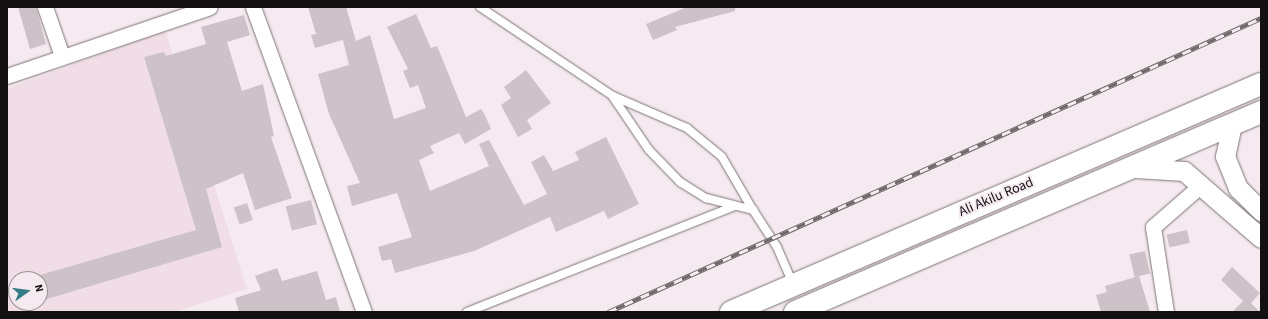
<!DOCTYPE html>
<style>
body{margin:0}
#map{position:relative;width:1268px;height:319px;overflow:hidden;background:#f5eaef;font-family:"Source Sans 3",sans-serif}
div>[style]{position:absolute}
.built>*{inset:0;background:#f0dde5}
.building>*{inset:0;background:#cdc2c7;transform-origin:0 0}
.roads{filter:drop-shadow(0 0 1px #7d7378) drop-shadow(0 0 1px #7d7378)}
.service>*{height:8px;margin:-4px;padding:0 4px;transform-origin:4px;border-radius:4px;background:#fff}
.minor>*{height:15px;margin:-7.5px;padding:0 7.5px;transform-origin:7.5px;border-radius:7.5px;background:#fff}
.tertiary>*{height:19px;margin:-9.5px;padding:0 9.5px;transform-origin:9.5px;border-radius:9.5px;background:#fff}
.primary>*{height:22px;margin:-11px;padding:0 11px;transform-origin:11px;border-radius:11px;background:#fff}
.rail>*{height:4.5px;margin-top:-2.25px;transform-origin:0;background:repeating-linear-gradient(90deg,#f5eaef 0 9px,#6f696b 0 18px);box-sizing:border-box;border-block:1px solid #6f696b}
span{translate:-50% -50%;white-space:nowrap;text-align:center;line-height:1.15;-webkit-text-stroke:4px #f5eaef;paint-order:stroke}
.street-label{font-size:14px;color:#131011}
.frame{position:absolute;inset:0;border:8px solid #131011;pointer-events:none}
.north{position:absolute;left:8px;top:271px;width:40px;height:40px;box-sizing:border-box;background:#f5eaef;border:1px solid #9b9396;border-radius:50%;rotate:76deg;font-size:11px;font-weight:700;line-height:16px;text-align:center;color:#131011}
.north::after{content:'';display:block;margin:auto;width:14px;height:18px;background:#357c87;clip-path:polygon(50% 0,100% 100%,50% 72%,0 100%)}
</style>
<div id="map">
<div class="built">
<i style="clip-path:polygon(evenodd,165px 30px,247px 289px,174px 312px,7px 312px,7px 89px,165px 30px,16px 279px,40px 279px,40px 303px,16px 303px,16px 279px)"></i>
</div>
<div class="building">
<i style="clip-path:polygon(18px 7px,36px 7px,46px 44px,30px 49px)"></i>
<i style="clip-path:polygon(308px 7px,346px 7px,356px 41px,370px 35px,394px 119px,426px 108px,418px 85px,410px 88px,403px 71px,408px 69px,387px 27px,416px 14px,431px 48px,437px 46px,466px 117px,481px 109px,485px 115px,491px 129px,465px 144px,459px 133px,430px 146px,434px 153px,419px 160px,430px 191px,489px 166px,479px 144px,489px 140px,524px 205px,547px 194px,531px 162px,544px 155px,553px 171px,579px 160px,575px 152px,606px 137px,639px 204px,608px 219px,604px 211px,556px 232px,550px 217px,474px 251px,395px 273px,391px 259px,382px 261px,378px 247px,412px 237px,397px 193px,352px 206px,347px 186px,360px 183px,329px 114px,318px 74px,349px 65px,343px 40px,315px 48px,311px 35px,316px 34px)"></i>
<i style="clip-path:polygon(687px 7px,735px 7px,735px 11px,675px 27px,677px 30px,653px 40px,646px 24px)"></i>
<i style="clip-path:polygon(244px 15px,250px 35px,227px 42px,242px 91px,263px 84px,274px 136px,271px 137px,292px 198px,255px 210px,243px 173px,206px 189px,222px 247px,40px 301px,40px 275px,196px 230px,144px 57px,164px 52px,166px 56px,206px 44px,201px 27px)"></i>
<i style="clip-path:polygon(526px 70px,551px 103px,527px 120px,532px 129px,518px 137px,501px 105px,511px 98px,504px 87px)"></i>
<i style="left:311px;top:200px;width:25px;height:26px;rotate:76deg"></i>
<i style="left:247px;top:203px;width:18px;height:14px;rotate:71deg"></i>
<i style="left:1187px;top:230px;width:13px;height:21px;rotate:77deg"></i>
<i style="left:1145px;top:251px;width:23px;height:16px;rotate:77deg"></i>
<i style="clip-path:polygon(1232px 267px,1260px 293px,1251px 303px,1260px 312px,1232px 312px,1243px 301px,1221px 280px)"></i>
<i style="clip-path:polygon(277px 268px,282px 281px,317px 271px,326px 300px,336px 297px,340px 312px,239px 312px,235px 298px,261px 290px,255px 276px)"></i>
<i style="clip-path:polygon(1139px 276px,1150px 312px,1101px 312px,1096px 295px,1107px 292px,1105px 286px)"></i>
</div>
<div class="roads">
<div class="service">
<i style="left:480px;top:7px;width:160px;rotate:33.8deg"></i>
<i style="left:613px;top:96px;width:81px;rotate:23.4deg"></i>
<i style="left:687px;top:128px;width:45px;rotate:39.6deg"></i>
<i style="left:722px;top:157px;width:61px;rotate:59.7deg"></i>
<i style="left:613px;top:97px;width:64px;rotate:55.8deg"></i>
<i style="left:649px;top:150px;width:45px;rotate:45.9deg"></i>
<i style="left:680px;top:182px;width:31px;rotate:32deg"></i>
<i style="left:706px;top:198px;width:49px;rotate:14.3deg"></i>
<i style="left:753px;top:210px;width:44px;rotate:57deg"></i>
<i style="left:777px;top:247px;width:40px;rotate:66.6deg"></i>
<i style="left:467px;top:312px;width:288px;rotate:-21.6deg"></i>
</div>
<div class="minor">
<i style="left:45px;top:7px;width:52px;rotate:70.9deg"></i>
<i style="left:253px;top:7px;width:325px;rotate:70deg"></i>
<i style="left:7px;top:76px;width:214px;rotate:-18.8deg"></i>
<i style="left:1166px;top:312px;width:86px;rotate:-98.7deg"></i>
<i style="left:1153px;top:227px;width:64px;rotate:-41.2deg"></i>
</div>
<div class="tertiary">
<i style="left:1232px;top:124px;width:33px;rotate:102deg"></i>
<i style="left:1225px;top:156px;width:35px;rotate:68deg"></i>
<i style="left:1238px;top:188px;width:33px;rotate:45deg"></i>
<i style="left:1136px;top:168px;width:48px;rotate:3.6deg"></i>
<i style="left:1184px;top:171px;width:102px;rotate:41deg"></i>
</div>
<div class="primary">
<i style="left:731px;top:312px;width:577px;rotate:-23.28deg"></i>
<i style="left:795px;top:312px;width:507px;rotate:-23.23deg"></i>
</div>
</div>
<div class="rail">
<i style="left:608px;top:312px;width:716px;rotate:-24.24deg"></i>
</div>
<div class="street-label">
<span style="left:996px;top:197px;rotate:-23deg">Ali Akilu Road</span>
</div>
<div class="frame"></div>
<div class="north">N</div>
</div>
